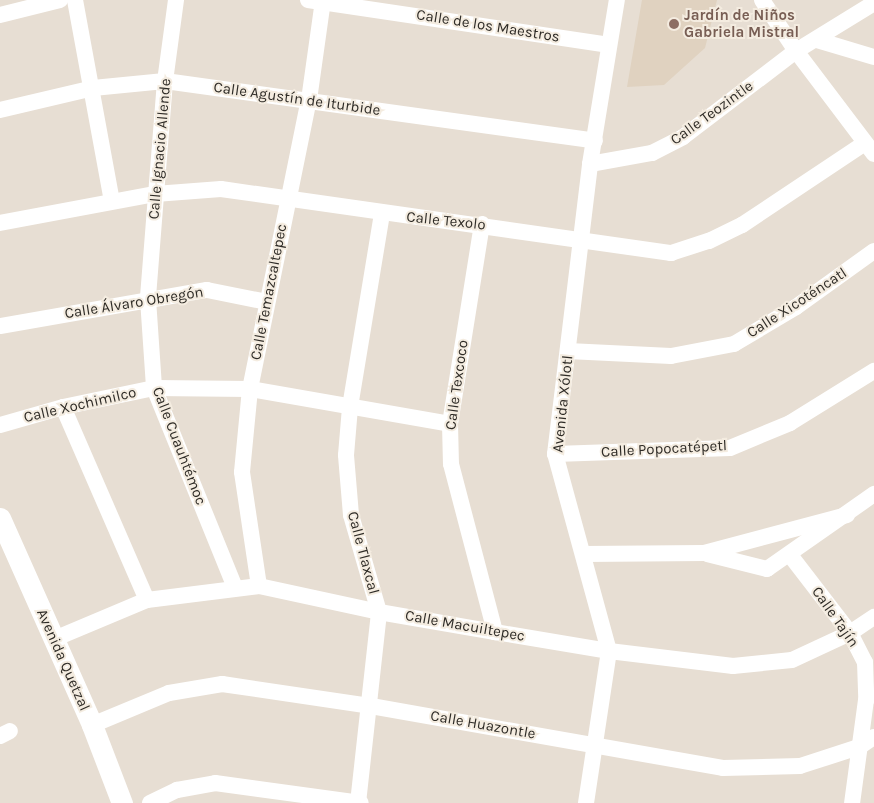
<!DOCTYPE html>
<meta charset="utf-8">
<style>
body{margin:0}
#map{position:relative;width:874px;height:803px;overflow:hidden;background:#e7ded3;font-family:Karla,sans-serif}
div>[style]{position:absolute}
.built>*{inset:0;background:#e0d2c0}
.minor>*{height:16px;margin:-8px;padding:0 8px;transform-origin:8px;border-radius:8px;background:#fff}
.tertiary>*{height:21px;margin:-10.5px;padding:0 10.5px;transform-origin:10.5px;border-radius:10.5px;background:#fff}
.dots>*{width:14px;height:14px;translate:-50% -50%;box-sizing:border-box;border:2px solid #f4ece0;border-radius:50%}
span{translate:-50% -50%;white-space:nowrap;text-align:center;line-height:1.15;-webkit-text-stroke:4px #f4ece0;paint-order:stroke}
.education-label{font-size:15px;color:#785e54;font-weight:700}
.left{translate:0 -50%;text-align:left}
.street-label{font-size:15px;color:#2e2b26}
</style>
<div id="map">
<div class="built">
<i style="clip-path:polygon(642px 0,717px 0,705px 48px,664px 85px,627px 87px)"></i>
</div>
<div class="minor">
<i style="left:75px;top:0;width:204px;rotate:79.6deg"></i>
<i style="left:176px;top:0;width:82px;rotate:97.7deg"></i>
<i style="left:165px;top:81px;width:219px;rotate:94.5deg"></i>
<i style="left:148px;top:299px;width:89px;rotate:86.1deg"></i>
<i style="left:154px;top:388px;width:215px;rotate:67.9deg"></i>
<i style="left:308px;top:0;width:303px;rotate:8.5deg"></i>
<i style="left:762px;top:0;width:61px;rotate:56.3deg"></i>
<i style="left:796px;top:51px;width:129px;rotate:52.9deg"></i>
<i style="left:0;top:15px;width:62px;rotate:-14deg"></i>
<i style="left:817px;top:40px;width:59px;rotate:16.6deg"></i>
<i style="left:0;top:110px;width:96px;rotate:-13.3deg"></i>
<i style="left:93px;top:88px;width:72px;rotate:-5.6deg"></i>
<i style="left:165px;top:81px;width:434px;rotate:7.9deg"></i>
<i style="left:590px;top:164px;width:63px;rotate:-10.1deg"></i>
<i style="left:652px;top:153px;width:35px;rotate:-27deg"></i>
<i style="left:683px;top:137px;width:142px;rotate:-37.3deg"></i>
<i style="left:796px;top:51px;width:92px;rotate:-31.6deg"></i>
<i style="left:0;top:223px;width:158px;rotate:-10.6deg"></i>
<i style="left:155px;top:194px;width:66px;rotate:-4.3deg"></i>
<i style="left:221px;top:189px;width:455px;rotate:8.1deg"></i>
<i style="left:671px;top:253px;width:40px;rotate:-18deg"></i>
<i style="left:709px;top:241px;width:37px;rotate:-26deg"></i>
<i style="left:742px;top:225px;width:148px;rotate:-33.7deg"></i>
<i style="left:482px;top:224px;width:203px;rotate:99.1deg"></i>
<i style="left:450px;top:424px;width:40px;rotate:88.6deg"></i>
<i style="left:451px;top:464px;width:174px;rotate:75.3deg"></i>
<i style="left:0;top:326px;width:210px;rotate:-9.9deg"></i>
<i style="left:207px;top:290px;width:61px;rotate:11.3deg"></i>
<i style="left:568px;top:351px;width:103px;rotate:2.8deg"></i>
<i style="left:671px;top:356px;width:64px;rotate:-10.8deg"></i>
<i style="left:734px;top:344px;width:72px;rotate:-30.8deg"></i>
<i style="left:796px;top:307px;width:96px;rotate:-35.7deg"></i>
<i style="left:63px;top:407px;width:210px;rotate:66.5deg"></i>
<i style="left:0;top:425px;width:66px;rotate:-15.9deg"></i>
<i style="left:63px;top:407px;width:93px;rotate:-11.8deg"></i>
<i style="left:154px;top:388px;width:96px;rotate:0.6deg"></i>
<i style="left:250px;top:389px;width:203px;rotate:9.9deg"></i>
<i style="left:555px;top:454px;width:175px;rotate:-2deg"></i>
<i style="left:730px;top:448px;width:65px;rotate:-22.6deg"></i>
<i style="left:790px;top:423px;width:99px;rotate:-31.8deg"></i>
<i style="left:584px;top:554px;width:120px;rotate:-0.5deg"></i>
<i style="left:704px;top:553px;width:148px;rotate:-14.9deg"></i>
<i style="left:707px;top:554px;width:62px;rotate:14deg"></i>
<i style="left:767px;top:569px;width:131px;rotate:-35deg"></i>
<i style="left:790px;top:555px;width:98px;rotate:52.4deg"></i>
<i style="left:850px;top:633px;width:33px;rotate:63deg"></i>
<i style="left:865px;top:662px;width:38px;rotate:88deg"></i>
<i style="left:866px;top:700px;width:104px;rotate:97.7deg"></i>
<i style="left:259px;top:586px;width:115px;rotate:-98.5deg"></i>
<i style="left:242px;top:472px;width:83px;rotate:-84.5deg"></i>
<i style="left:250px;top:389px;width:295px;rotate:-78.5deg"></i>
<i style="left:309px;top:100px;width:101px;rotate:-82deg"></i>
<i style="left:54px;top:639px;width:101px;rotate:-22.8deg"></i>
<i style="left:147px;top:600px;width:113px;rotate:-7.1deg"></i>
<i style="left:259px;top:586px;width:123px;rotate:12.2deg"></i>
<i style="left:379px;top:612px;width:118px;rotate:9.8deg"></i>
<i style="left:495px;top:632px;width:116px;rotate:9.5deg"></i>
<i style="left:609px;top:651px;width:125px;rotate:6.9deg"></i>
<i style="left:733px;top:666px;width:59px;rotate:-5.8deg"></i>
<i style="left:792px;top:660px;width:64px;rotate:-25deg"></i>
<i style="left:850px;top:633px;width:29px;rotate:-34deg"></i>
<i style="left:92px;top:725px;width:83px;rotate:-22.6deg"></i>
<i style="left:169px;top:693px;width:54px;rotate:-9.6deg"></i>
<i style="left:222px;top:684px;width:151px;rotate:8.4deg"></i>
<i style="left:371px;top:706px;width:357px;rotate:10deg"></i>
<i style="left:723px;top:768px;width:77px;rotate:-1.5deg"></i>
<i style="left:800px;top:766px;width:62px;rotate:-17.9deg"></i>
<i style="left:859px;top:747px;width:18px;rotate:-34deg"></i>
<i style="left:0;top:736px;width:11px;rotate:-27deg"></i>
<i style="left:150px;top:803px;width:30px;rotate:-26deg"></i>
<i style="left:177px;top:790px;width:39px;rotate:-10deg"></i>
<i style="left:215px;top:783px;width:147px;rotate:7.8deg"></i>
<i style="left:358px;top:803px;width:192px;rotate:-83.7deg"></i>
<i style="left:379px;top:612px;width:101px;rotate:-106.1deg"></i>
<i style="left:351px;top:515px;width:60px;rotate:-94.8deg"></i>
<i style="left:346px;top:455px;width:48px;rotate:-85.2deg"></i>
<i style="left:350px;top:407px;width:196px;rotate:-80.6deg"></i>
<i style="left:586px;top:803px;width:154px;rotate:-81.4deg"></i>
<i style="left:609px;top:651px;width:204px;rotate:-105.3deg"></i>
<i style="left:555px;top:454px;width:292px;rotate:-83.1deg"></i>
<i style="left:590px;top:164px;width:166px;rotate:-80.7deg"></i>
</div>
<div class="tertiary">
<i style="left:0;top:518px;width:227px;rotate:66deg"></i>
<i style="left:92px;top:725px;width:84px;rotate:69deg"></i>
</div>
<div class="dots">
<i style="left:674px;top:24px;background:#8d6e63"></i>
</div>
<div class="education-label">
<span class="left" style="left:684px;top:24px">Jardín de Niños<br>Gabriela Mistral</span>
</div>
<div class="street-label">
<span style="left:488px;top:26px;rotate:9deg">Calle de los Maestros</span>
<span style="left:297px;top:99px;rotate:8deg">Calle Agustín de Iturbide</span>
<span style="left:712px;top:113px;rotate:-36deg">Calle Teozintle</span>
<span style="left:160px;top:149px;rotate:-85deg">Calle Ignacio Allende</span>
<span style="left:446px;top:221px;rotate:6deg">Calle Texolo</span>
<span style="left:269px;top:292px;rotate:-79deg">Calle Temazcaltepec</span>
<span style="left:134px;top:303px;rotate:-9deg">Calle Álvaro Obregón</span>
<span style="left:797px;top:303px;rotate:-33deg">Calle Xicoténcatl</span>
<span style="left:457px;top:385px;rotate:-82deg">Calle Texcoco</span>
<span style="left:563px;top:404px;rotate:-84deg">Avenida Xólotl</span>
<span style="left:80px;top:405px;rotate:-13deg">Calle Xochimilco</span>
<span style="left:179px;top:446px;rotate:69deg">Calle Cuauhtémoc</span>
<span style="left:664px;top:449px;rotate:-3deg">Calle Popocatépetl</span>
<span style="left:363px;top:553px;rotate:75deg">Calle Tlaxcal</span>
<span style="left:835px;top:617px;rotate:55deg">Calle Tajín</span>
<span style="left:465px;top:626px;rotate:10deg">Calle Macuiltepec</span>
<span style="left:63px;top:660px;rotate:66deg">Avenida Quetzal</span>
<span style="left:483px;top:725px;rotate:10deg">Calle Huazontle</span>
</div>
</div>
